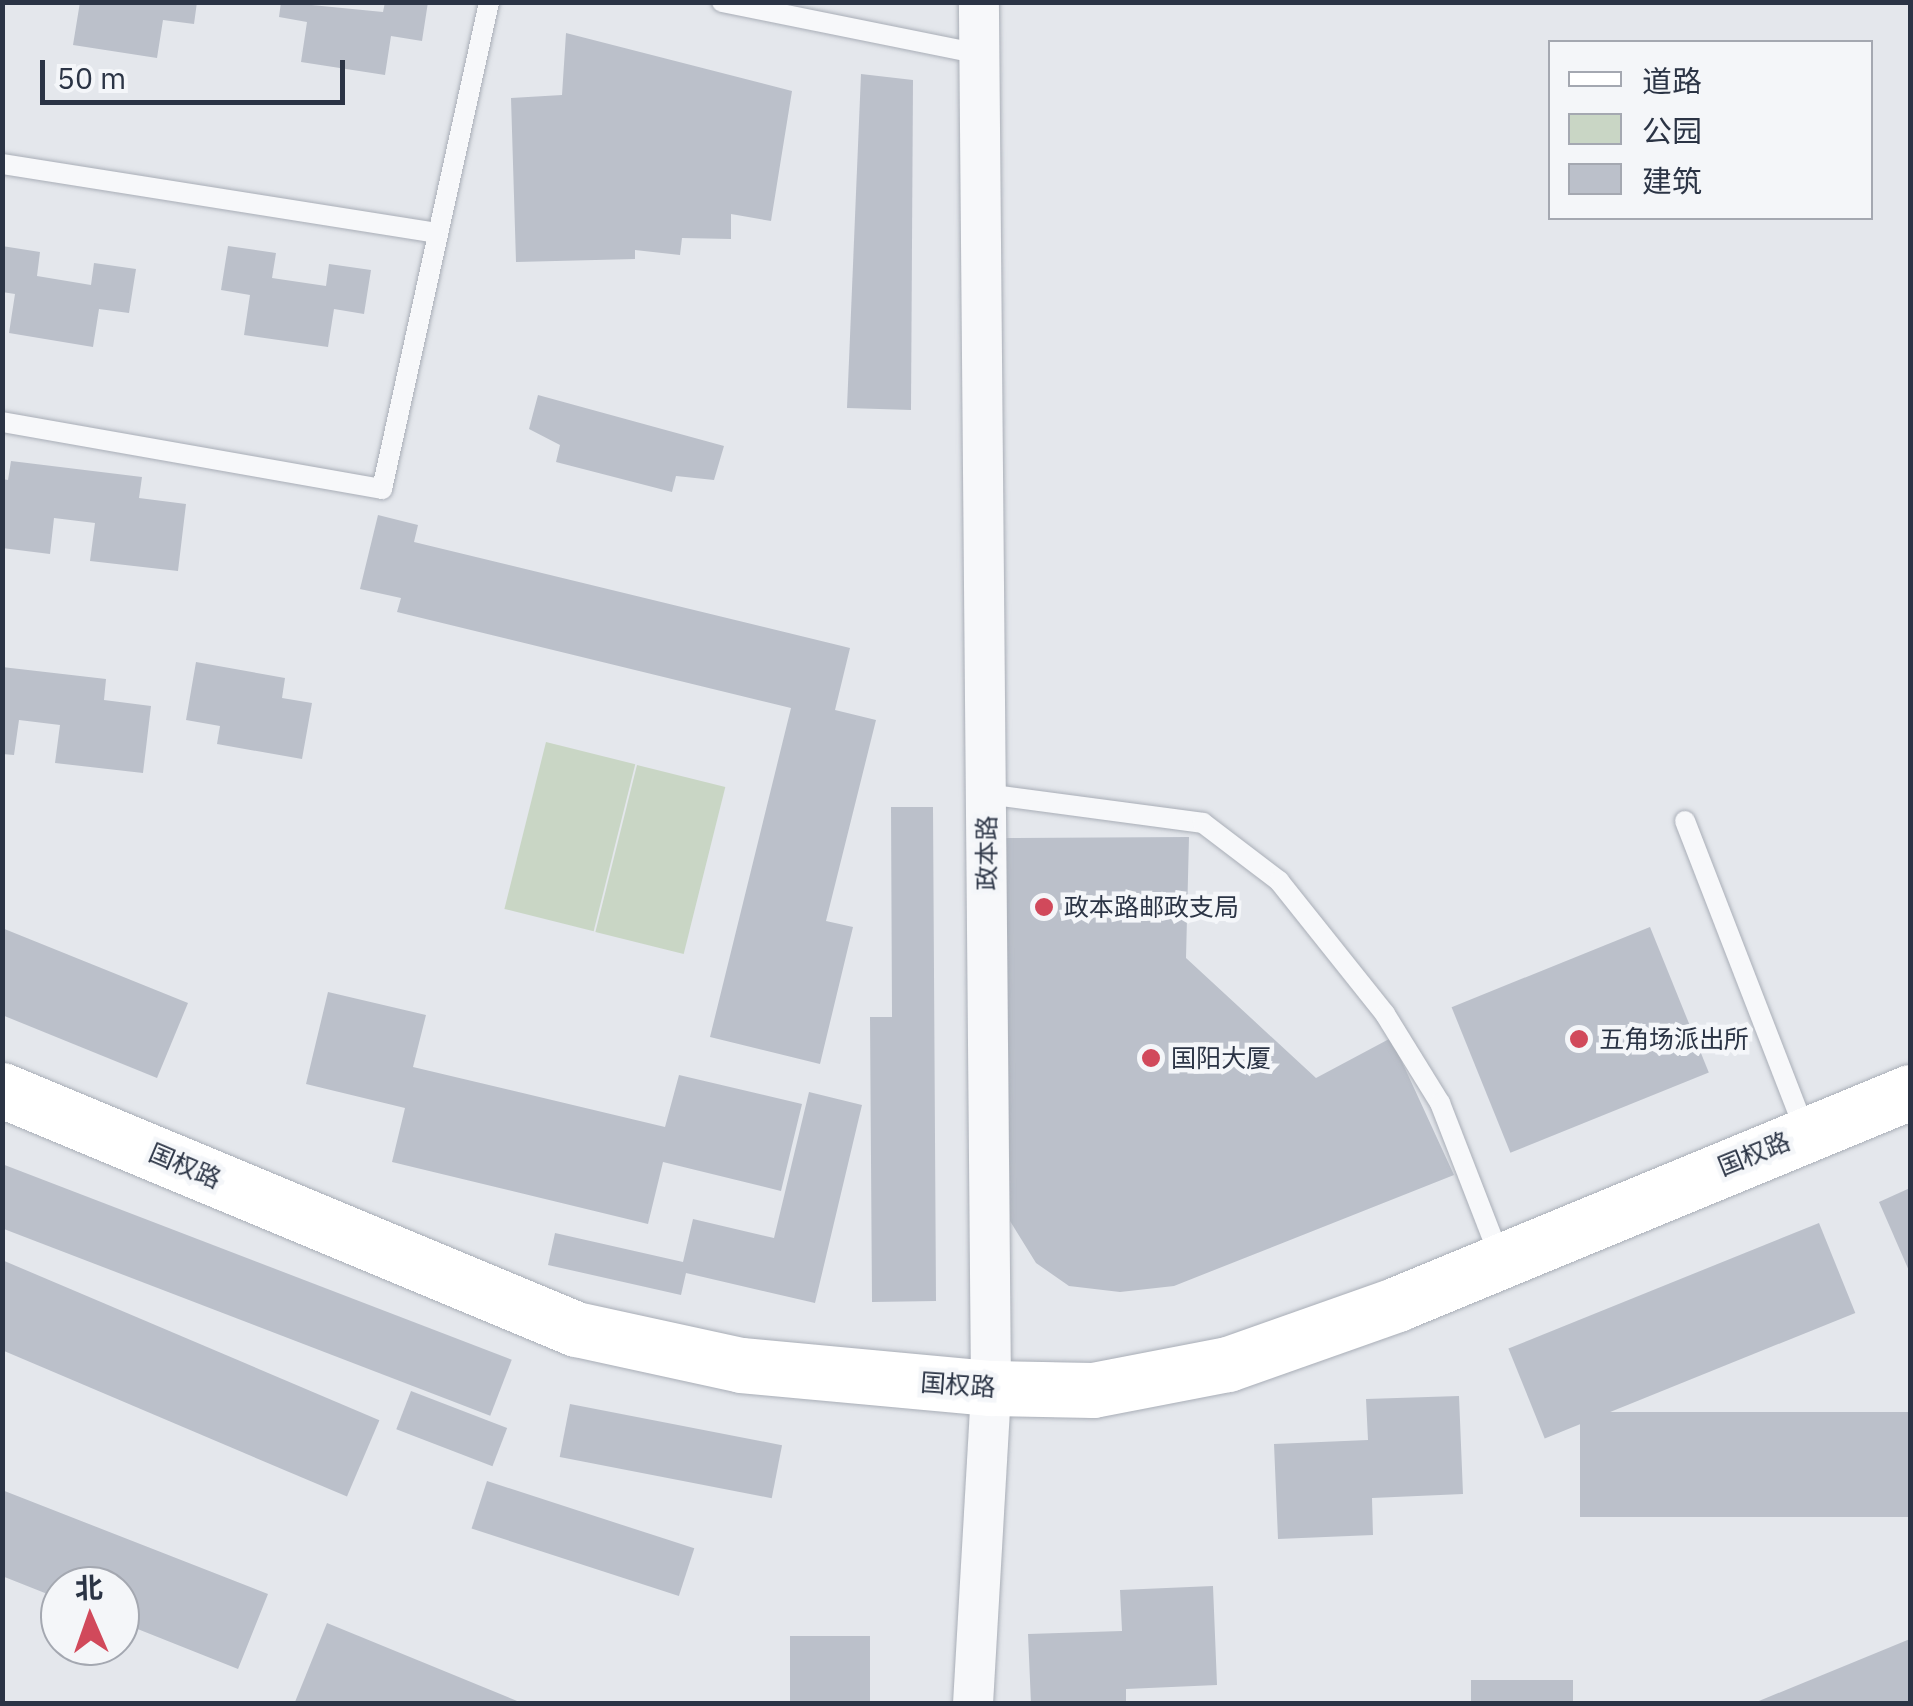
<!DOCTYPE html>
<meta charset="utf-8">
<style>
body{margin:0}
#map{position:relative;width:1913px;height:1706px;overflow:hidden;background:#e4e7ec;font-family:"IBM Plex Sans","Noto Sans SC",sans-serif}
div>[style]{position:absolute}
.green>*{inset:0;background:#c9d6c5;transform-origin:0 0}
.building>*{inset:0;background:#bbc0ca;transform-origin:0 0}
.roads{filter:drop-shadow(0 0 2px #a9aeb7) drop-shadow(0 0 2px #a9aeb7)}
.lane>*{height:20px;margin:-10px;padding:0 10px;transform-origin:10px;border-radius:10px;background:#f7f8fa}
.street>*{height:40px;margin:-20px;padding:0 20px;transform-origin:20px;border-radius:20px;background:#f7f8fa}
.secondary>*{height:55px;margin:-27.5px;padding:0 27.5px;transform-origin:27.5px;border-radius:27.5px;background:#fff}
.dots>*{width:28px;height:28px;translate:-50% -50%;box-sizing:border-box;border:5px solid #f4f6f9;border-radius:50%}
span{translate:-50% -50%;white-space:nowrap;text-align:center;line-height:1.15;-webkit-text-stroke:9px #f4f6f9;paint-order:stroke}
.street-label{font-size:25px;color:#2b3445}
.poi-label{font-size:25px;color:#2b3445}
.left{translate:0 -50%;text-align:left}
.frame{position:absolute;inset:0;border:5px solid #2b3445;pointer-events:none}
.legend{position:absolute;left:1548px;top:40px;width:325px;height:180px;box-sizing:border-box;background:#f4f6f9;border:2px solid #a4a8b1;margin:0;padding:12px 18px;list-style:none;font-size:30px;color:#2b3445}
.legend li{display:flex;align-items:center;gap:20px;height:50px}
.legend b{width:50px;border:2px solid #a4a8b1}
.north{position:absolute;left:40px;top:1566px;width:100px;height:100px;box-sizing:border-box;background:#f4f6f9;border:2px solid #a4a8b1;border-radius:50%;rotate:358deg;font-size:28px;font-weight:700;line-height:40px;text-align:center;color:#2b3445}
.north::after{content:'';display:block;margin:auto;width:35px;height:45px;background:#d1495b;clip-path:polygon(50% 0,100% 100%,50% 72%,0 100%)}
.scale{position:absolute;left:40px;top:60px;width:305px;height:45px;box-sizing:border-box;border:5px solid #2b3445;border-top:0;padding-left:12px;font-size:30px;line-height:35px;white-space:nowrap;color:#2b3445;-webkit-text-stroke:8px #f4f6f9;paint-order:stroke}
</style>
<div id="map">
<div class="green">
<i style="left:546px;top:742px;width:92px;height:172px;rotate:14deg"></i>
<i style="left:637px;top:765px;width:91px;height:172px;rotate:14deg"></i>
</div>
<div class="building">
<i style="clip-path:polygon(80px 2px,197px 2px,194px 24px,163px 20px,157px 58px,73px 45px)"></i>
<i style="clip-path:polygon(281px 2px,383px 12px,385px 2px,428px 2px,422px 41px,391px 36px,385px 75px,301px 62px,307px 22px,279px 17px)"></i>
<i style="clip-path:polygon(566px 33px,792px 91px,771px 221px,731px 214px,731px 239px,682px 238px,680px 255px,635px 250px,635px 259px,516px 262px,511px 98px,562px 95px)"></i>
<i style="clip-path:polygon(861px 74px,913px 80px,911px 410px,847px 408px)"></i>
<i style="clip-path:polygon(2px 246px,40px 252px,37px 276px,91px 285px,94px 263px,136px 269px,129px 313px,99px 309px,93px 347px,9px 333px,15px 294px,2px 292px)"></i>
<i style="clip-path:polygon(228px 246px,276px 253px,272px 278px,326px 286px,329px 264px,371px 270px,364px 314px,334px 309px,328px 347px,244px 335px,250px 295px,221px 290px)"></i>
<i style="clip-path:polygon(538px 395px,724px 446px,714px 480px,676px 476px,672px 492px,556px 462px,560px 445px,529px 429px)"></i>
<i style="clip-path:polygon(11px 461px,142px 477px,139px 498px,186px 504px,178px 571px,90px 561px,95px 523px,54px 518px,50px 554px,2px 548px,2px 479px,8px 480px)"></i>
<i style="clip-path:polygon(378px 515px,418px 525px,414px 542px,850px 648px,835px 710px,876px 720px,826px 921px,853px 927px,820px 1064px,710px 1037px,791px 708px,397px 612px,401px 598px,360px 589px)"></i>
<i style="clip-path:polygon(196px 662px,285px 678px,282px 698px,312px 703px,302px 759px,217px 744px,220px 726px,186px 720px)"></i>
<i style="clip-path:polygon(2px 667px,106px 679px,104px 700px,151px 706px,143px 773px,55px 763px,60px 725px,19px 720px,14px 755px,2px 754px)"></i>
<i style="clip-path:polygon(891px 807px,933px 807px,936px 1301px,872px 1302px,870px 1017px,892px 1017px)"></i>
<i style="clip-path:polygon(1189px 837px,1186px 958px,1316px 1078px,1391px 1038px,1454px 1175px,1174px 1286px,1120px 1292px,1069px 1286px,1036px 1263px,1010px 1221px,1006px 838px)"></i>
<i style="left:1650px;top:927px;width:157px;height:214px;rotate:68deg"></i>
<i style="clip-path:polygon(2px 928px,188px 1003px,157px 1078px,2px 1015px)"></i>
<i style="clip-path:polygon(328px 992px,426px 1015px,413px 1067px,665px 1127px,679px 1075px,802px 1104px,781px 1191px,663px 1162px,648px 1224px,392px 1162px,405px 1108px,306px 1084px)"></i>
<i style="clip-path:polygon(809px 1092px,862px 1105px,815px 1303px,686px 1273px,681px 1295px,548px 1265px,555px 1233px,683px 1262px,693px 1219px,774px 1238px)"></i>
<i style="left:2px;top:1164px;width:546px;height:60px;rotate:21deg"></i>
<i style="clip-path:polygon(1910px 1188px,1910px 1273px,1879px 1202px)"></i>
<i style="left:1819px;top:1223px;width:97px;height:335px;rotate:68deg"></i>
<i style="left:2px;top:1260px;width:410px;height:83px;rotate:23deg"></i>
<i style="left:411px;top:1391px;width:103px;height:41px;rotate:21deg"></i>
<i style="clip-path:polygon(1459px 1396px,1463px 1494px,1372px 1498px,1373px 1535px,1278px 1539px,1274px 1444px,1368px 1440px,1366px 1399px)"></i>
<i style="left:570px;top:1404px;width:216px;height:54px;rotate:11deg"></i>
<i style="left:1910px;top:1412px;width:105px;height:330px;rotate:90deg"></i>
<i style="left:487px;top:1481px;width:218px;height:50px;rotate:18deg"></i>
<i style="clip-path:polygon(2px 1490px,268px 1594px,238px 1669px,120px 1622px,120px 1586px,60px 1586px,60px 1599px,2px 1576px)"></i>
<i style="clip-path:polygon(1213px 1586px,1217px 1685px,1126px 1689px,1126px 1704px,1031px 1704px,1028px 1634px,1122px 1631px,1120px 1590px)"></i>
<i style="clip-path:polygon(327px 1623px,522px 1703px,522px 1704px,295px 1702px)"></i>
<i style="left:790px;top:1636px;width:80px;height:68px"></i>
<i style="clip-path:polygon(1910px 1639px,1910px 1704px,1755px 1704px,1754px 1703px)"></i>
<i style="left:1573px;top:1680px;width:24px;height:102px;rotate:90deg"></i>
</div>
<div class="roads">
<div class="lane">
<i style="left:722px;top:2px;width:262px;rotate:11.4deg"></i>
<i style="left:2px;top:164px;width:441px;rotate:9deg"></i>
<i style="left:2px;top:422px;width:386px;rotate:10deg"></i>
<i style="left:382px;top:489px;width:499px;rotate:-77.6deg"></i>
<i style="left:986px;top:794px;width:219px;rotate:7.6deg"></i>
<i style="left:1203px;top:823px;width:96px;rotate:37.3deg"></i>
<i style="left:1279px;top:881px;width:170px;rotate:51.4deg"></i>
<i style="left:1385px;top:1014px;width:105px;rotate:58.3deg"></i>
<i style="left:1440px;top:1103px;width:168px;rotate:68.8deg"></i>
<i style="left:1685px;top:821px;width:332px;rotate:68.8deg"></i>
</div>
<div class="street">
<i style="left:973px;top:1704px;width:317px;rotate:-86.7deg"></i>
<i style="left:991px;top:1388px;width:1386px;rotate:-90.5deg"></i>
</div>
<div class="secondary">
<i style="left:2px;top:1090px;width:622px;rotate:22.61deg"></i>
<i style="left:576px;top:1329px;width:169px;rotate:12.3deg"></i>
<i style="left:741px;top:1365px;width:251px;rotate:5.3deg"></i>
<i style="left:991px;top:1388px;width:102px;rotate:1.1deg"></i>
<i style="left:1093px;top:1390px;width:137px;rotate:-10.9deg"></i>
<i style="left:1228px;top:1364px;width:179px;rotate:-19.5deg"></i>
<i style="left:1397px;top:1304px;width:555px;rotate:-22.45deg"></i>
</div>
</div>
<div class="dots">
<i style="left:1044px;top:907px;background:#d1495b"></i>
<i style="left:1579px;top:1039px;background:#d1495b"></i>
<i style="left:1151px;top:1058px;background:#d1495b"></i>
</div>
<div class="street-label">
<span style="left:987px;top:853px;rotate:-90deg">政本路</span>
<span style="left:1754px;top:1154px;rotate:-22deg">国权路</span>
<span style="left:185px;top:1166px;rotate:23deg">国权路</span>
<span style="left:958px;top:1385px;rotate:4deg">国权路</span>
</div>
<div class="poi-label">
<span class="left" style="left:1064px;top:907px">政本路邮政支局</span>
<span class="left" style="left:1599px;top:1039px">五角场派出所</span>
<span class="left" style="left:1171px;top:1058px">国阳大厦</span>
</div>
<div class="frame"></div>
<ul class="legend">
<li><b style="height:12px;background:#fff"></b>道路</li>
<li><b style="height:28px;background:#c9d6c5"></b>公园</li>
<li><b style="height:28px;background:#bbc0ca"></b>建筑</li>
</ul>
<div class="north">北</div>
<div class="scale">50 m</div>
</div>
